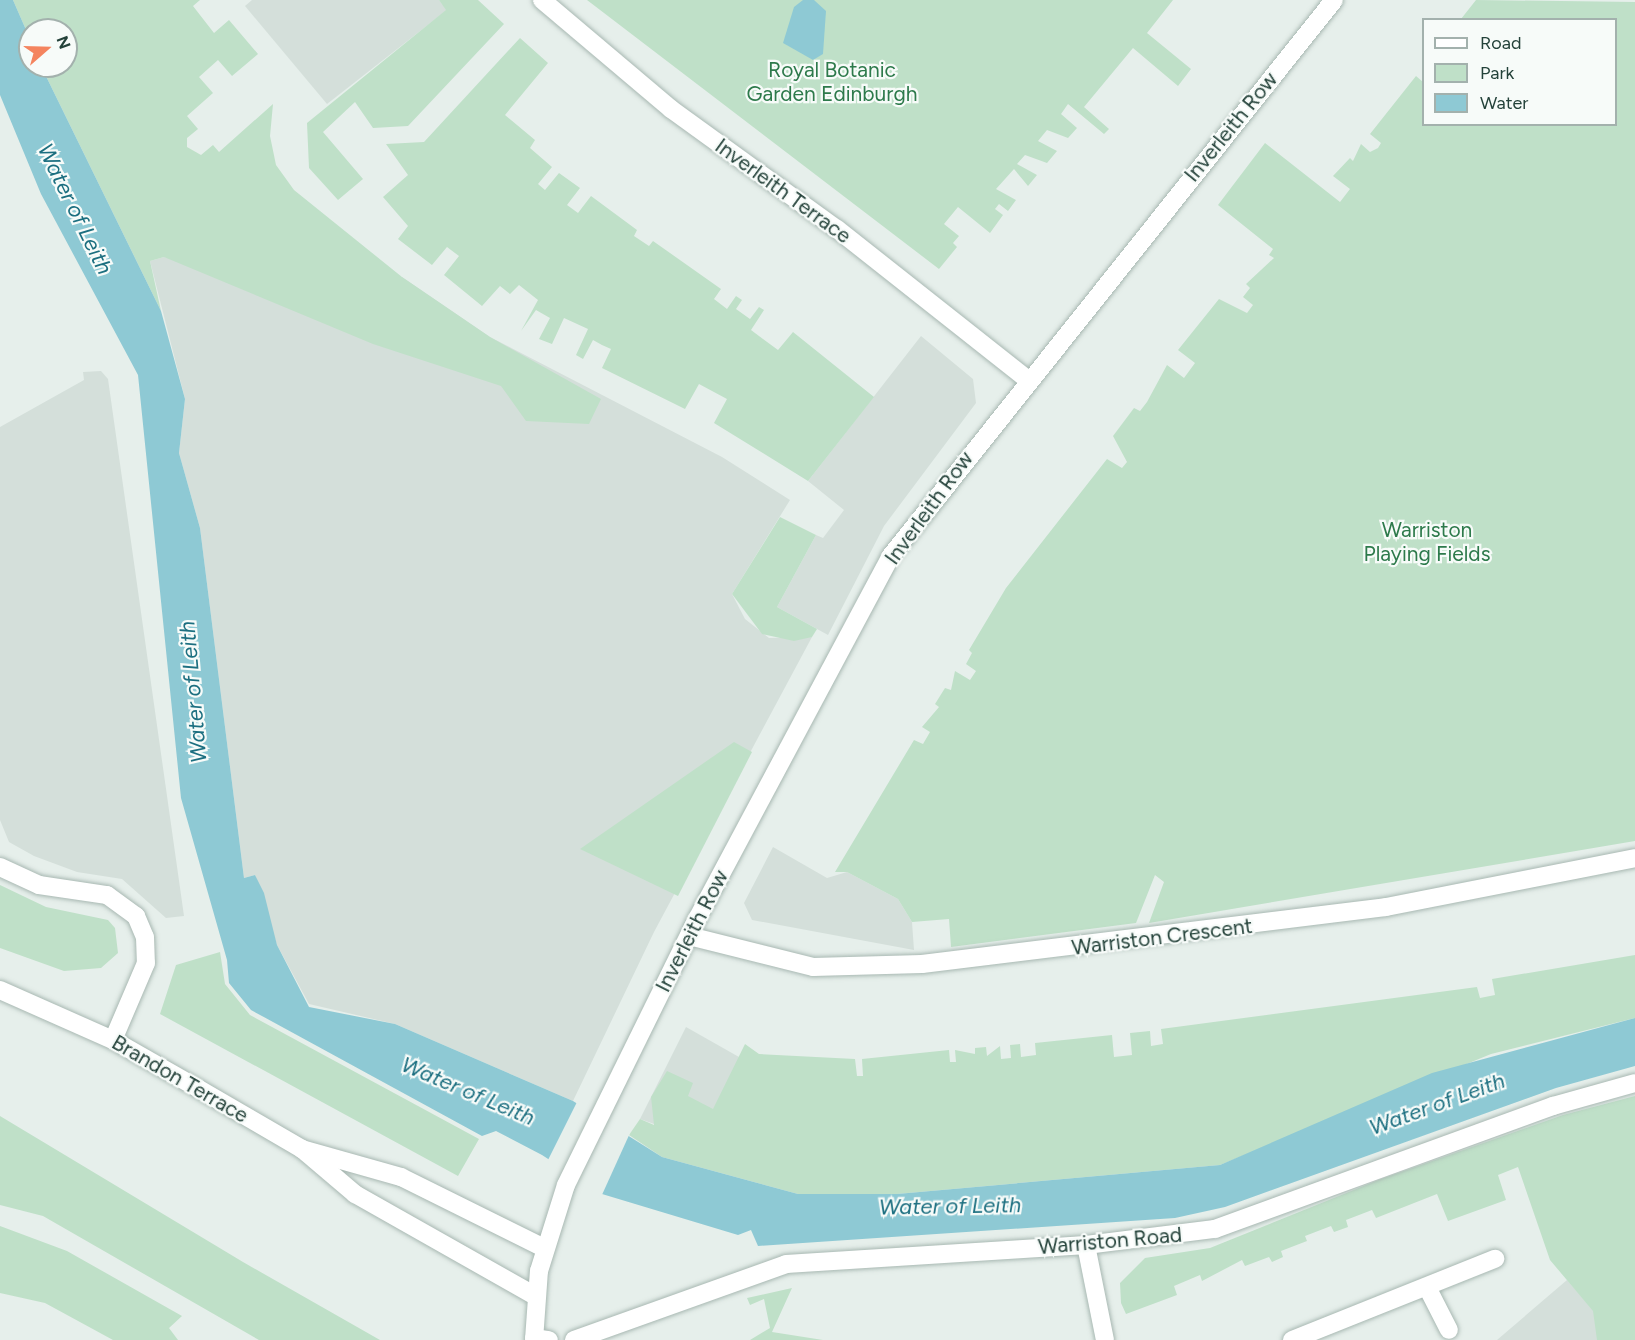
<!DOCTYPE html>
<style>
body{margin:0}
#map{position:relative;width:1635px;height:1340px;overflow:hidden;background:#e6efeb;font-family:Figtree,sans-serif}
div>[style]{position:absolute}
.built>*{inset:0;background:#d4dfda}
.green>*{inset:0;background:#bfe0c8}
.water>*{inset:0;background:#8ec9d4}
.pier>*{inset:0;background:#e6efeb}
.roads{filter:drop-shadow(0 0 2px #a8b8b2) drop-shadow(0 0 2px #a8b8b2)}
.street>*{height:18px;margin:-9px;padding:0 9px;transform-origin:9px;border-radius:9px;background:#fff}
.secondary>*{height:18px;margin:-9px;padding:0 9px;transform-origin:9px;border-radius:9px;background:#fff}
span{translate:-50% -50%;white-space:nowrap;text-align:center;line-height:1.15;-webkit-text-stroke:4.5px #f7fbf9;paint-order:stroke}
.park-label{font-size:21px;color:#2d7a4b}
.street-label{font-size:21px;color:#24423a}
.water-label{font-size:22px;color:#1c6f80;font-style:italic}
.legend{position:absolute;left:1422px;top:18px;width:195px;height:108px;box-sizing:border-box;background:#f7fbf9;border:2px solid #a3b1ad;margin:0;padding:8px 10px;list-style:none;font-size:18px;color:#24423a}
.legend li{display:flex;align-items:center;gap:12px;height:30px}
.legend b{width:30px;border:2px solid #a3b1ad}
.north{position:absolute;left:18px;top:18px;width:60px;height:60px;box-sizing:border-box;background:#f7fbf9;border:2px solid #a3b1ad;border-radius:50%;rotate:70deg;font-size:16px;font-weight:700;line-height:24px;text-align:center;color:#24423a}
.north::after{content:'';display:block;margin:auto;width:21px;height:27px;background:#f4845f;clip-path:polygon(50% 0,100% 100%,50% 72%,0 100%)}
</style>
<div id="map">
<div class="built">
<i style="clip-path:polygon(252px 0,439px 0,447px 10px,327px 104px,245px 6px)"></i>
<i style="clip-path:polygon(164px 257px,402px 277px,490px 337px,722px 457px,790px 500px,732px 594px,745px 619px,769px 638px,812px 637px,654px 932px,573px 1101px,395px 1024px,309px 1004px,277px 945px,255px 875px,244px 878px,200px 528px,179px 453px,185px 399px,150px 261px)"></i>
<i style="clip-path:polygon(921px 336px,973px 379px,976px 403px,884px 526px,828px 635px,777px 607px,816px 535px,823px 538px,844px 510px,808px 481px)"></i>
<i style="clip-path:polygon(101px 371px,108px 379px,184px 916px,166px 918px,122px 879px,77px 872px,34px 856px,9px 842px,0 820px,0 427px,84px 380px,83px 372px)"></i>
<i style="clip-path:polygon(773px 847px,827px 878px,847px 872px,898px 899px,912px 922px,914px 950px,752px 920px,744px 903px)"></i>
<i style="clip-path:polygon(686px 1027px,739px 1057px,728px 1150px,640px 1119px)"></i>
<i style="clip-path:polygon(1567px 1280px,1594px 1311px,1635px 1340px,1497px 1340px)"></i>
</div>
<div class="green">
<i style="clip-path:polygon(13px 0,200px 0,193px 6px,214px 33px,229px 20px,258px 54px,232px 76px,218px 60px,199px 77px,213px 93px,187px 116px,198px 129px,187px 138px,187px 147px,201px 155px,213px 145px,219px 152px,273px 104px,270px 136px,276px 165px,294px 190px,402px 277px,490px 337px,601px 399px,589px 424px,526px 421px,501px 386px,373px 344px,164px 257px,150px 261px,161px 311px,41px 66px,66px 66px,66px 30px,30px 30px,30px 39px)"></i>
<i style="clip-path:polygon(439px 0,478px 0,504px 24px,408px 126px,373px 128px,355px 102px,323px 132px,363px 179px,338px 200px,309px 168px,307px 123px,446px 10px)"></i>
<i style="clip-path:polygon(587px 0,1173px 0,1147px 33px,1191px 69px,1178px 86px,1133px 48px,1084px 107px,1109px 129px,1104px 134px,1068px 104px,1061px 114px,1077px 128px,1068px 138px,1047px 130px,1038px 141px,1057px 151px,1047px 163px,1025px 155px,1017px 164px,1037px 175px,1028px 186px,1014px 169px,996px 189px,1016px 200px,1008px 211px,999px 204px,995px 209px,1003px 215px,990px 233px,958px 207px,944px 224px,959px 236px,953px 243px,957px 247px,939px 269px)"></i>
<i style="clip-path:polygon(1476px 0,1635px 2px,1635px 841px,1149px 923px,1164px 882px,1155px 875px,1136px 923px,951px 947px,949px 919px,912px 922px,898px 899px,847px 872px,835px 872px,914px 740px,923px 744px,930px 732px,922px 727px,939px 707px,935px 704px,945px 688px,951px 690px,955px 671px,970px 680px,976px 671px,966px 664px,972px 653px,969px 650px,1006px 588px,1107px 459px,1122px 468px,1127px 462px,1113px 436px,1134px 408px,1140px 411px,1147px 402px,1167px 365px,1184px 378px,1195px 363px,1178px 350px,1219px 299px,1247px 313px,1253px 305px,1243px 297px,1250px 288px,1246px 284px,1274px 258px,1269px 255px,1273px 249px,1218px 205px,1265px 143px,1340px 202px,1350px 189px,1333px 176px,1350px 158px,1353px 161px,1361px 144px,1370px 152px,1378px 148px,1381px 143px,1370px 134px,1416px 76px,1423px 82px,1424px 124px,1616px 124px,1616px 20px,1461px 19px)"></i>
<i style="clip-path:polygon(520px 38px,548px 63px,505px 115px,535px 140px,530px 148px,552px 167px,538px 184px,545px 190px,559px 173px,580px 188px,567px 205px,578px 213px,591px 196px,637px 230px,634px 236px,649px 246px,653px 241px,721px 289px,714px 299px,727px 309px,736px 296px,742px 300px,736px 309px,750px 319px,759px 307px,764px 310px,751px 330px,778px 350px,793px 332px,874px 397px,808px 481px,714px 423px,727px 399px,699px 384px,685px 409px,602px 368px,611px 349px,602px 345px,593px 340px,583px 359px,576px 355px,588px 329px,564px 318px,552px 344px,539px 339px,550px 318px,536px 310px,521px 331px,538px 300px,519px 285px,510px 294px,500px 286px,482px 306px,444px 275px,459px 256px,447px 247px,432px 265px,398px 239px,408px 226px,383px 197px,408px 175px,386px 144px,424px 142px)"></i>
<i style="clip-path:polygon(780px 517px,816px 535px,777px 607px,817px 629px,812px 637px,794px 641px,762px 634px,732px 594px)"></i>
<i style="clip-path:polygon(734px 742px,752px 752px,678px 896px,580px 849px)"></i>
<i style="clip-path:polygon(0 885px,46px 907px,108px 920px,115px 928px,118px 953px,101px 968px,64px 971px,0 948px)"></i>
<i style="clip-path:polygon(220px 952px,225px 984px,250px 1015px,479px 1139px,458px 1176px,160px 1014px,176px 965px)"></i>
<i style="clip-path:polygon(1635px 955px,1635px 1018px,1491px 1054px,1220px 1165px,897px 1194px,798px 1194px,662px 1157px,629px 1135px,640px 1119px,654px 1125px,651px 1097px,667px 1071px,693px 1083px,688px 1096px,713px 1109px,745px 1044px,759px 1054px,855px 1059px,857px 1076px,863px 1076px,862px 1059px,949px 1050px,950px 1062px,956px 1062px,955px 1050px,975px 1054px,975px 1048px,986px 1047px,987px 1056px,1000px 1046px,1001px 1059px,1011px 1058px,1010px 1045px,1020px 1044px,1021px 1057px,1036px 1055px,1035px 1043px,1112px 1035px,1114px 1057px,1132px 1055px,1130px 1033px,1150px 1031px,1151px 1046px,1163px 1044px,1161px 1029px,1477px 987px,1480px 998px,1495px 995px,1492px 979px)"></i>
<i style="clip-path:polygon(1635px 1096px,1635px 1340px,1597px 1340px,1593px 1311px,1550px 1260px,1518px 1167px,1498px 1175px,1506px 1200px,1448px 1221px,1437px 1194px,1376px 1218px,1372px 1210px,1346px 1220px,1348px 1227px,1334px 1232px,1331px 1226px,1305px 1236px,1307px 1241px,1281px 1251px,1283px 1257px,1272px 1262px,1269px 1257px,1245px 1266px,1242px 1260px,1202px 1281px,1200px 1275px,1174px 1286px,1177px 1295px,1126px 1314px,1121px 1303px,1120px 1283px,1145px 1258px,1210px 1248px,1381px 1179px,1563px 1115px)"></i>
<i style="clip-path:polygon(0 1116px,243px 1262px,380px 1340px,259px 1340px,43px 1216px,0 1205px)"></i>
<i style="clip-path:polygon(0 1226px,67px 1251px,182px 1316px,169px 1328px,178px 1340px,113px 1340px,45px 1303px,0 1293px)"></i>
<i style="clip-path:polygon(792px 1288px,772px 1332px,823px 1340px,750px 1340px,770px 1328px,764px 1299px,750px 1305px,747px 1298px)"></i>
</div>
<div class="water">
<i style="clip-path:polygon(0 0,13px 0,30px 39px,30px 66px,41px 66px,161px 311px,185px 399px,179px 453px,200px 528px,244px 878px,255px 875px,264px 893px,277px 945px,309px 1007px,395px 1024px,573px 1101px,662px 1157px,798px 1194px,897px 1194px,1220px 1165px,1432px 1073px,1635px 1018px,1635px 1066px,1556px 1088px,1225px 1207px,1175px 1218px,758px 1246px,751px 1230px,738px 1235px,602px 1194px,542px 1155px,496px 1131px,482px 1136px,251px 1010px,229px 983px,227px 960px,181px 798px,138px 375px,41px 194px,0 95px)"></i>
<i style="clip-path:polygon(803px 0,814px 0,826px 11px,823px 54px,813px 60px,783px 43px,794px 7px)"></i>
</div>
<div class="pier">
<i style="clip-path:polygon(578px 1100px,630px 1133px,601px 1197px,547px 1162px)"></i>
</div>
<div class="roads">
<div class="street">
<i style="left:542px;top:0;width:169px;rotate:40.2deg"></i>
<i style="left:671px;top:109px;width:205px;rotate:35.9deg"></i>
<i style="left:837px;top:229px;width:242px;rotate:38.3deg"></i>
<i style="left:0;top:867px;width:43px;rotate:24.8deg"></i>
<i style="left:39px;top:885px;width:69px;rotate:8.4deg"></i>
<i style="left:107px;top:895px;width:36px;rotate:36deg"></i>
<i style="left:136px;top:916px;width:23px;rotate:67deg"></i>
<i style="left:145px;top:937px;width:26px;rotate:88deg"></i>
<i style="left:146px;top:963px;width:84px;rotate:113.2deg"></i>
<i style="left:689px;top:936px;width:128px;rotate:14deg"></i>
<i style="left:813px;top:967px;width:109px;rotate:-1.6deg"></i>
<i style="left:922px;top:964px;width:467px;rotate:-7deg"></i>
<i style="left:1386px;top:907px;width:254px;rotate:-11.1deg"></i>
<i style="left:1086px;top:1245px;width:97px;rotate:78.7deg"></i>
<i style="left:1427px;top:1287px;width:48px;rotate:62.9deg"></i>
<i style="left:534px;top:1338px;width:15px;rotate:8deg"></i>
<i style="left:574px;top:1340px;width:225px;rotate:-19.7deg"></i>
<i style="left:786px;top:1264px;width:301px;rotate:-3.6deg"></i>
<i style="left:1086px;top:1245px;width:130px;rotate:-7.1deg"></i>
<i style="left:1215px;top:1229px;width:360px;rotate:-20deg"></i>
<i style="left:1553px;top:1106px;width:85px;rotate:-15.7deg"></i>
<i style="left:1292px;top:1340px;width:219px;rotate:-21.8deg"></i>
</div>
<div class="secondary">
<i style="left:0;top:990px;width:124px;rotate:23.9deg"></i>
<i style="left:113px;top:1040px;width:99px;rotate:29.7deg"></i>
<i style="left:199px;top:1089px;width:119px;rotate:30.2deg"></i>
<i style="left:302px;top:1149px;width:70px;rotate:40.3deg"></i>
<i style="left:355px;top:1194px;width:207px;rotate:29.5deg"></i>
<i style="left:302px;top:1149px;width:103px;rotate:15.8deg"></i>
<i style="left:401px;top:1177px;width:160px;rotate:26.4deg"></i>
<i style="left:534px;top:1340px;width:69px;rotate:-85.9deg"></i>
<i style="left:539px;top:1271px;width:90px;rotate:-72.6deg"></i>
<i style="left:566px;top:1185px;width:297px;rotate:-63.8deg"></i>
<i style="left:697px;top:919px;width:410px;rotate:-61.9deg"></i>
<i style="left:890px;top:557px;width:712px;rotate:-51.44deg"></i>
</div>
</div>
<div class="park-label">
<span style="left:832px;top:82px">Royal Botanic<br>Garden Edinburgh</span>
<span style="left:1427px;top:542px">Warriston<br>Playing Fields</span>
</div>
<div class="street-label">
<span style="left:1231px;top:127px;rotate:-51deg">Inverleith Row</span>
<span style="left:783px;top:191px;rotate:36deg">Inverleith Terrace</span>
<span style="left:929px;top:508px;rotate:-54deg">Inverleith Row</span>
<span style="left:692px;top:931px;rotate:-63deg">Inverleith Row</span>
<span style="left:1162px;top:937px;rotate:-7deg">Warriston Crescent</span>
<span style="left:180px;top:1079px;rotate:30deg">Brandon Terrace</span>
<span style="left:1110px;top:1241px;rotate:-5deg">Warriston Road</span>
</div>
<div class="water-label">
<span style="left:75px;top:209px;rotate:64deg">Water of Leith</span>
<span style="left:193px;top:692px;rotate:-95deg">Water of Leith</span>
<span style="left:468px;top:1091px;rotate:23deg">Water of Leith</span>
<span style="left:1437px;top:1104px;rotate:-20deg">Water of Leith</span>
<span style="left:950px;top:1206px;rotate:-1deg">Water of Leith</span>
</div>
<ul class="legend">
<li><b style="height:8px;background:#fff"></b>Road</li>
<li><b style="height:16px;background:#bfe0c8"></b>Park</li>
<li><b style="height:16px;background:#8ec9d4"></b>Water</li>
</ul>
<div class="north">N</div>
</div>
